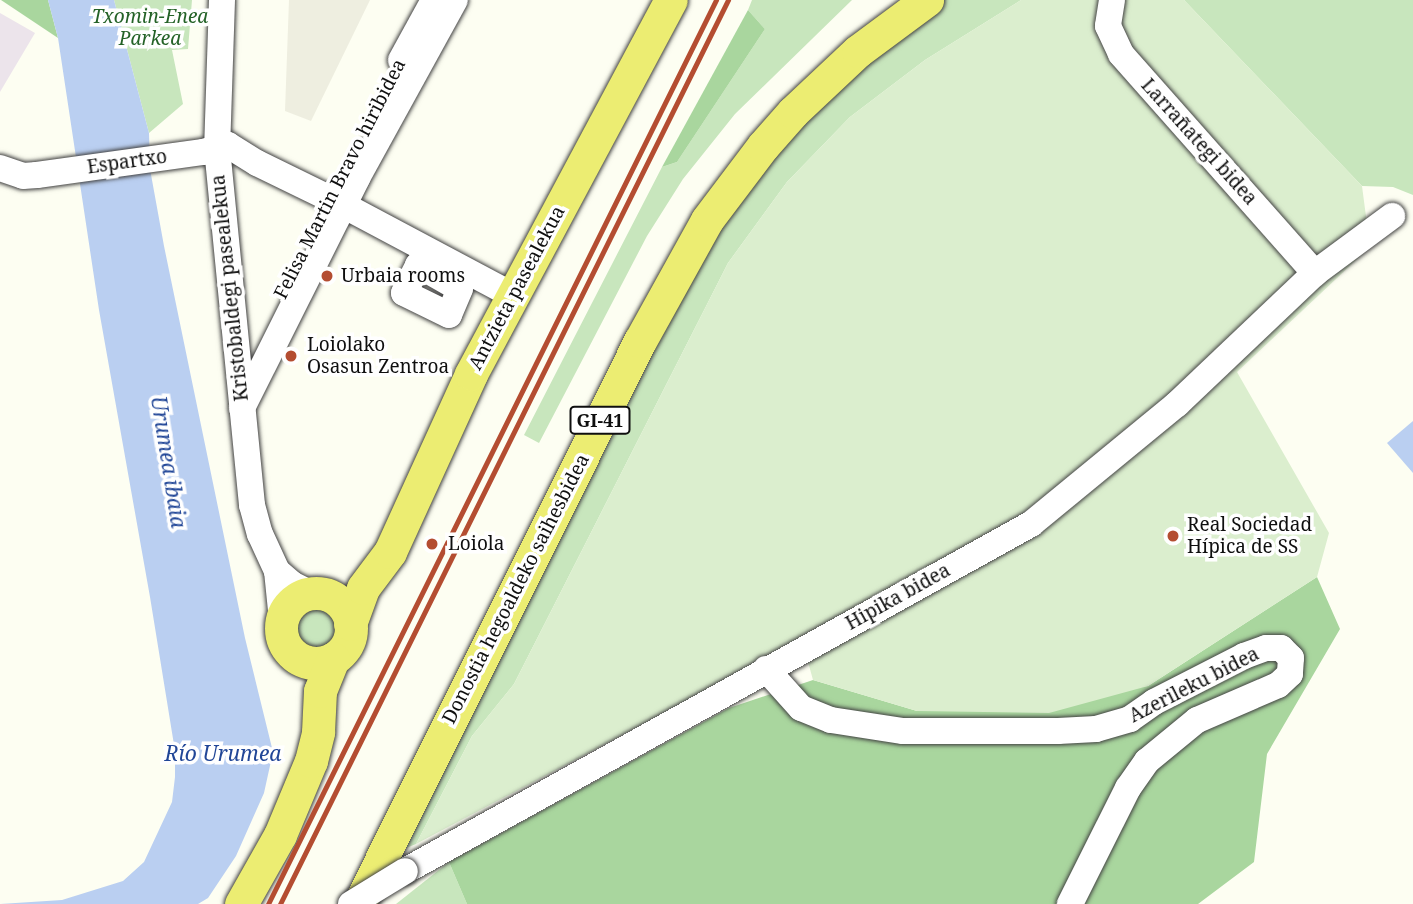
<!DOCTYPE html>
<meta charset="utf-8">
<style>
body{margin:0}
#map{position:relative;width:1413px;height:904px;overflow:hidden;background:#fdfef2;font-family:"Noto Serif",serif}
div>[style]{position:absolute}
.industrial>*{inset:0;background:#ece4eb}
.green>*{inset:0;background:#c8e6bd}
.round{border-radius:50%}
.forest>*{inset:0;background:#a9d69e}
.pitch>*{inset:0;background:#dbeece}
.plaza>*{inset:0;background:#eeeee0}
.water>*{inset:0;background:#bacff1}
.roads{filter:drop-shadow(0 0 2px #424242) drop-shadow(0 0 2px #424242)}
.minor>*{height:26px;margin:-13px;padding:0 13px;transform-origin:13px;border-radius:13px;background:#fff}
.major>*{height:33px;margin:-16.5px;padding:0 16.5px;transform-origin:16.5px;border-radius:16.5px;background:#eced72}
.major>.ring{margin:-16.5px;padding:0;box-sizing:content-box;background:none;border:33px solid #eced72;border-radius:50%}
.rail>*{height:5px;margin:-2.5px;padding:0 2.5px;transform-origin:2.5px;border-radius:2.5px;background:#b44d31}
.bridges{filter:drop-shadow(0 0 2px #424242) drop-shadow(0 0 2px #424242)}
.minor-bridge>*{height:26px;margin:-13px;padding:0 13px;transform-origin:13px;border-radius:13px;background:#fff}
.dots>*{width:19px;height:19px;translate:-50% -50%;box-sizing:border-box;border:4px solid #fff;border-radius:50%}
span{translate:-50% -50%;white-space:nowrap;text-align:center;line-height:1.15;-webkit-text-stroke:7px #fff;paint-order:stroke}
.shield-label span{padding:2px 5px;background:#fff;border:2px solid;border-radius:5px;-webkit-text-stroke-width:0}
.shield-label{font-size:18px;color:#0f0f0f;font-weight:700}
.park-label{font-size:19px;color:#246227;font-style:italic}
.street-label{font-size:19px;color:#0f0f0f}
.poi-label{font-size:19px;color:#0f0f0f}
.left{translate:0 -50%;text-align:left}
.water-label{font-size:21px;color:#214697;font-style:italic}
</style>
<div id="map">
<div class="industrial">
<i style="clip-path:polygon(0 13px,35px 33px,0 92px)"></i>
</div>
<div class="green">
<i style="clip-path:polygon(114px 0,192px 0,188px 49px,172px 50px,183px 104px,149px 133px)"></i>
<i style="clip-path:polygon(752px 0,852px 0,735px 114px,683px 179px,647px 236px,539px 443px,524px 435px,662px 167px,677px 162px,765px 29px,748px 10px)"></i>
<i style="clip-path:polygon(944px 0,1021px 0,925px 60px,850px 117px,787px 182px,728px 263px,514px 684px,472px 736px,416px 844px,401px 850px,692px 268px,787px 134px,893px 36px)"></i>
<i style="clip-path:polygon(1184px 0,1413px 0,1413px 195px,1393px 187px,1362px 186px)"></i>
<i class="round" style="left:294px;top:605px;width:46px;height:46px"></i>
<i style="clip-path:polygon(449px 862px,467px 904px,396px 904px)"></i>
</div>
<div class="forest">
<i style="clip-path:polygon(1px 0,48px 0,58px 38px)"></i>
<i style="clip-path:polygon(748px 10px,765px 29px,677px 162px,662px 167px)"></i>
<i style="clip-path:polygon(1317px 577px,1340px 629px,1267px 754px,1254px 862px,1198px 904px,467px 904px,449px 862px,729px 708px,813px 680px,917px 711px,1148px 686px)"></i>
</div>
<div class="pitch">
<i style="clip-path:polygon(1021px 0,1184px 0,1362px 186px,1370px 247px,1237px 372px,1329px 533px,1317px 577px,1148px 686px,1049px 713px,917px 711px,813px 680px,802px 640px,416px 844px,472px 736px,514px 684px,728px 263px,787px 182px,850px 117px,925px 60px)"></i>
</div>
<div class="plaza">
<i style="clip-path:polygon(289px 0,370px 0,311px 121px,285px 111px)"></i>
</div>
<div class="water">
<i style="clip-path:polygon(48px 0,114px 0,149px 133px,150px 169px,164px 246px,245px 638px,273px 752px,264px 793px,236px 856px,208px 898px,198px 904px,0 904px,62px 900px,123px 881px,144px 862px,172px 802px,175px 777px,175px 751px,150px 597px,99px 310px,58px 38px)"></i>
<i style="clip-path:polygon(1413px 421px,1413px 473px,1387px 443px)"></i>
</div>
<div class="roads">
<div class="minor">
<i style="left:222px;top:0;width:148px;rotate:91.9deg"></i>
<i style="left:217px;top:148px;width:359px;rotate:84.4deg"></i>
<i style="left:252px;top:505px;width:30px;rotate:75deg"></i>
<i style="left:260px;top:534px;width:41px;rotate:65.3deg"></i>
<i style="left:277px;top:571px;width:20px;rotate:41deg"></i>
<i style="left:292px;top:584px;width:20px;rotate:27deg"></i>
<i style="left:1112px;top:0;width:26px;rotate:99deg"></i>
<i style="left:1108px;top:26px;width:31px;rotate:65deg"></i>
<i style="left:1121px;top:54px;width:293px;rotate:48.5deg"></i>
<i style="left:401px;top:60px;width:68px;rotate:-61.2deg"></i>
<i style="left:0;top:168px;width:24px;rotate:19deg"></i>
<i style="left:23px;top:176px;width:14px;rotate:-4deg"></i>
<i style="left:37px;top:175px;width:168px;rotate:-7.9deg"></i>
<i style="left:203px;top:152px;width:26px;rotate:-16deg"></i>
<i style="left:228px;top:145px;width:34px;rotate:32deg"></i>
<i style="left:257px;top:163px;width:96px;rotate:26deg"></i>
<i style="left:343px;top:205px;width:191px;rotate:28deg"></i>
<i style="left:418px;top:265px;width:48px;rotate:29.7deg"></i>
<i style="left:460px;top:289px;width:28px;rotate:113deg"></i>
<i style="left:449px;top:315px;width:50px;rotate:-153.9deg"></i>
<i style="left:404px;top:293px;width:31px;rotate:-63deg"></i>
<i style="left:242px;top:408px;width:257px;rotate:-63.4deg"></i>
<i style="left:357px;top:178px;width:203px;rotate:-61.2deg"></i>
<i style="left:277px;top:571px;width:49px;rotate:84.2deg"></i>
<i style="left:766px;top:669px;width:52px;rotate:48.1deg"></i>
<i style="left:801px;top:708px;width:32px;rotate:22deg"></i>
<i style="left:831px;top:720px;width:73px;rotate:8.7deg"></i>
<i style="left:903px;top:731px;width:155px"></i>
<i style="left:1058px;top:731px;width:38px;rotate:-3deg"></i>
<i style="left:1096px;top:729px;width:35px;rotate:-16deg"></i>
<i style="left:1130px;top:719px;width:29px;rotate:-35deg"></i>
<i style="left:1154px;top:702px;width:101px;rotate:-27.1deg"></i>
<i style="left:1244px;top:656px;width:23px;rotate:-20deg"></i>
<i style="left:1266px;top:648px;width:15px"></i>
<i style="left:1281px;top:648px;width:14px;rotate:45deg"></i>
<i style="left:1291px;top:658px;width:16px;rotate:94deg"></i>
<i style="left:1290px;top:674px;width:16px;rotate:137deg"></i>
<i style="left:1278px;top:685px;width:88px;rotate:156.6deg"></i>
<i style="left:1197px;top:720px;width:65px;rotate:140.6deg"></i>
<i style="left:1147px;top:761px;width:33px;rotate:125deg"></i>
<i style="left:1128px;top:788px;width:130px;rotate:116.6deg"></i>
<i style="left:405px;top:871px;width:716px;rotate:-29deg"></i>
<i style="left:1031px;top:524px;width:189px;rotate:-39.4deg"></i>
<i style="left:1177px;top:404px;width:190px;rotate:-43.5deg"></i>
<i style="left:1315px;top:273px;width:96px;rotate:-36.5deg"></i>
</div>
<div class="major">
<i class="ring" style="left:281px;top:593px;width:37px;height:37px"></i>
<i style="left:350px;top:624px;width:38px;rotate:-70deg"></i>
<i style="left:363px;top:588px;width:45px;rotate:-53.1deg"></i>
<i style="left:390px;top:552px;width:196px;rotate:-65.5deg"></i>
<i style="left:471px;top:374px;width:424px;rotate:-61.9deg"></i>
<i style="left:241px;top:904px;width:79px;rotate:-60.5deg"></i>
<i style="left:280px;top:835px;width:80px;rotate:-67.3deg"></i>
<i style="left:311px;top:761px;width:30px;rotate:-76deg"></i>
<i style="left:318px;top:732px;width:41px;rotate:-87.2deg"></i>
<i style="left:320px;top:691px;width:35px;rotate:-68deg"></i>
<i style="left:359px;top:904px;width:629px;rotate:-63.48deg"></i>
<i style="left:640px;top:341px;width:138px;rotate:-61deg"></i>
<i style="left:707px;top:220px;width:93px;rotate:-52.9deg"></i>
<i style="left:763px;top:146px;width:45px;rotate:-48.6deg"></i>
<i style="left:793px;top:112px;width:89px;rotate:-43.2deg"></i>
<i style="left:858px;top:51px;width:86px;rotate:-36.5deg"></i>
</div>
</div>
<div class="rail">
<i style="left:268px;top:904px;width:1009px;rotate:-63.64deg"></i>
<i style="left:280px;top:904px;width:1009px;rotate:-63.64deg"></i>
</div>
<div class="bridges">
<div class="minor-bridge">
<i style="left:351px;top:904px;width:63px;rotate:-31.4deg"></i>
</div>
</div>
<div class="dots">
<i style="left:327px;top:276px;background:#b44d31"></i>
<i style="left:291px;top:356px;background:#b44d31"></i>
<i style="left:1173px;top:536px;background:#b44d31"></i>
<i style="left:432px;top:544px;background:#b44d31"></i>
</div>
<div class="shield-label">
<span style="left:600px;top:420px">GI-41</span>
</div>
<div class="park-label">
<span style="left:150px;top:28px">Txomin-Enea<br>Parkea</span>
</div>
<div class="street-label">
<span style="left:1199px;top:142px;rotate:48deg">Larrañategi bidea</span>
<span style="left:127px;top:162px;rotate:-8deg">Espartxo</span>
<span style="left:340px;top:179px;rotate:-63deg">Felisa Martin Bravo hiribidea</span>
<span style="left:230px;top:288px;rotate:-96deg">Kristobaldegi pasealekua</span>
<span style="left:517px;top:288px;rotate:-62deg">Antzieta pasealekua</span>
<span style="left:516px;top:589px;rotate:-63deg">Donostia hegoaldeko saihesbidea</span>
<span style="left:898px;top:597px;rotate:-29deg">Hipika bidea</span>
<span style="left:1194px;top:685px;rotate:-27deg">Azerileku bidea</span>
</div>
<div class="poi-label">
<span class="left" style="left:341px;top:276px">Urbaia rooms</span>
<span class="left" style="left:307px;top:356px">Loiolako<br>Osasun Zentroa</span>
<span class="left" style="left:1187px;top:536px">Real Sociedad<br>Hípica de SS</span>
<span class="left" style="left:448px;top:544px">Loiola</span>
</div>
<div class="water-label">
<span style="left:169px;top:462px;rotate:81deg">Urumea ibaia</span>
<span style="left:223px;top:753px">Río Urumea</span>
</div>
</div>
